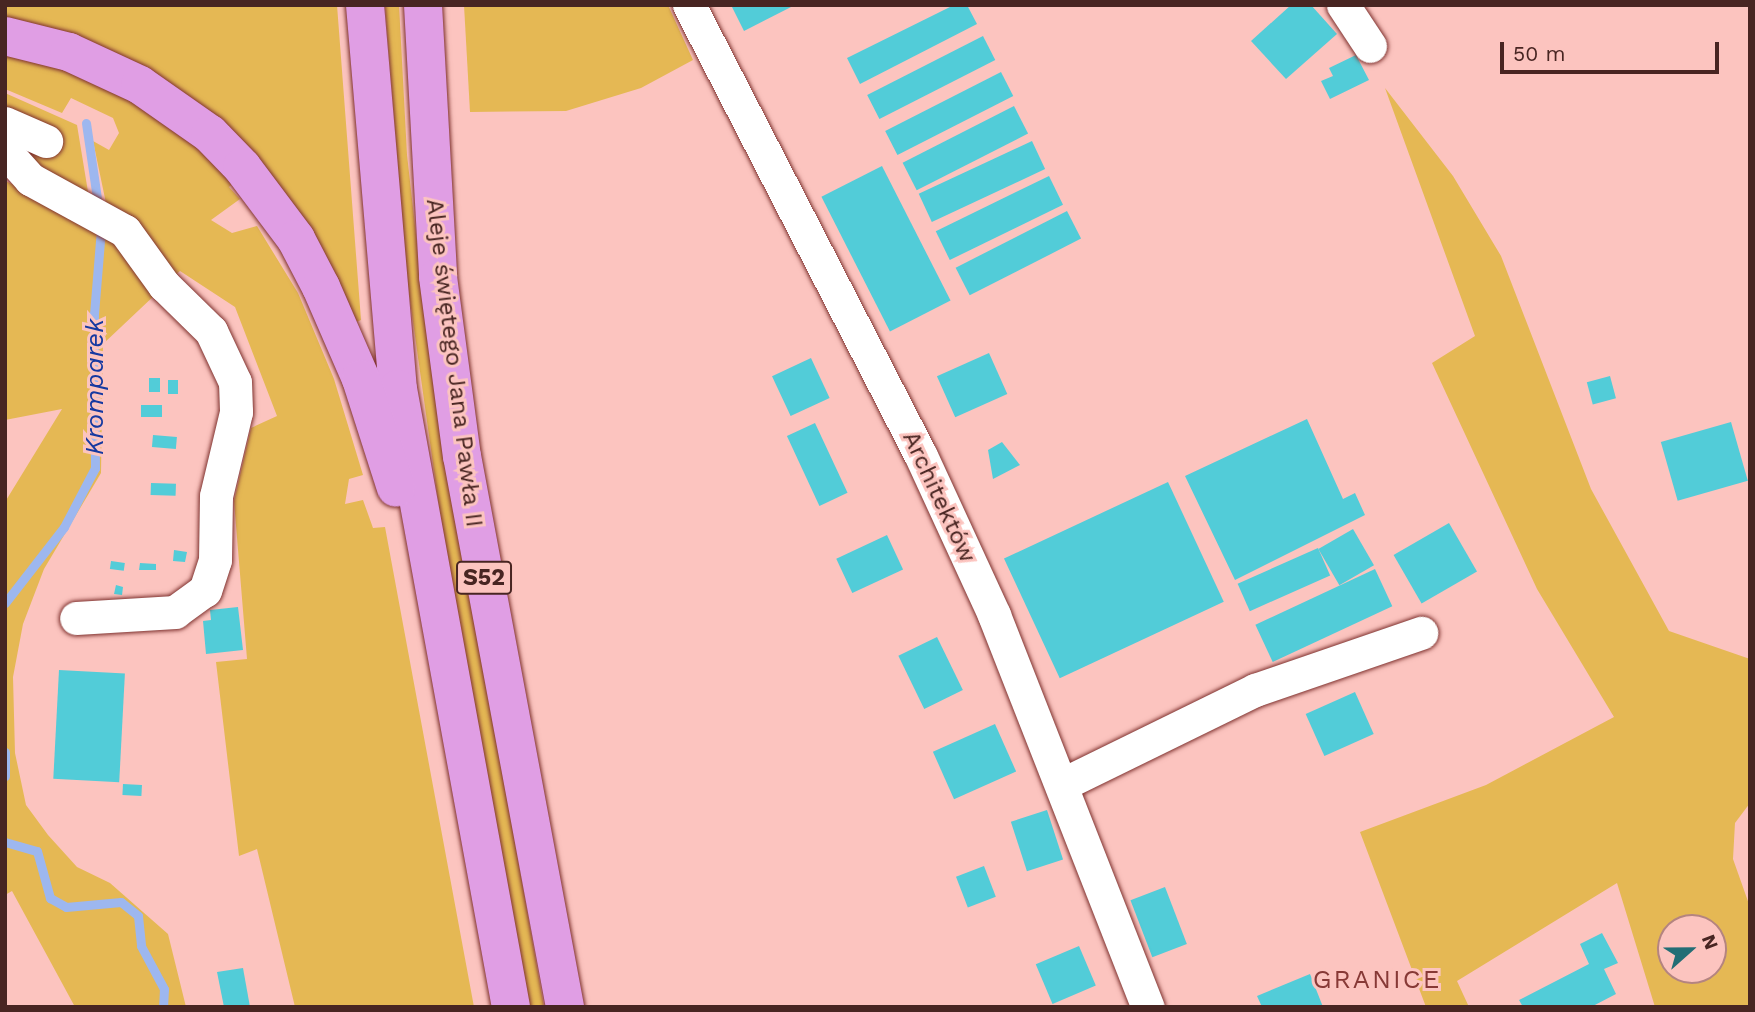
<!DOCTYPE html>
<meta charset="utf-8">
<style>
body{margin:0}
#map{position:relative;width:1755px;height:1012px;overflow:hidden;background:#fcc4bf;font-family:"Work Sans",sans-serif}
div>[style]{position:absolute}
.green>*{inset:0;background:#e5b854}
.stream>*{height:9px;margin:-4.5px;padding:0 4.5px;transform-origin:4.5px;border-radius:4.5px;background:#9db7ef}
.building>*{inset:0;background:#52ccd8;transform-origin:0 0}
.roads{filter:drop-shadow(0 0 2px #7f322f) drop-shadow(0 0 2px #7f322f)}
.minor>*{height:33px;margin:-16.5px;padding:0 16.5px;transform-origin:16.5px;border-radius:16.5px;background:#fff}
.highway>*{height:38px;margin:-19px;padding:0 19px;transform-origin:19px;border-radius:19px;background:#e09ee4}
span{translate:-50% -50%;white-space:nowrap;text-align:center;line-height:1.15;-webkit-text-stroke:6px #fcc4bf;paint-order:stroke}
.shield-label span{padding:2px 5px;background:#fcc4bf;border:2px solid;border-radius:5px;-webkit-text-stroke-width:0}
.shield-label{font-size:23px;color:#482522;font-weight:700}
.street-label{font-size:24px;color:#482522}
.water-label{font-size:26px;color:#1539a1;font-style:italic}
.neighbourhood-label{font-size:26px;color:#873936;letter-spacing:2px}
.frame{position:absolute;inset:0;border:7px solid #482522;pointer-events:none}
.north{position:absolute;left:1657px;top:914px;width:70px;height:70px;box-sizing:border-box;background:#fcc4bf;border:2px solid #b48480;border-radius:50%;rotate:69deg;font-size:19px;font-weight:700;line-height:28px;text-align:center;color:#482522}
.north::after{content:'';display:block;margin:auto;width:24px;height:32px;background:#236e75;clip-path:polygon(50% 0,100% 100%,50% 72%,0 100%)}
.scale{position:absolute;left:1500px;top:42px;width:219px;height:32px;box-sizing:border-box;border:4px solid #482522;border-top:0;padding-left:9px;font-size:21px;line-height:24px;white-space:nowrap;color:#482522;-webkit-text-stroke:5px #fcc4bf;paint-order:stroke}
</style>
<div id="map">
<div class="green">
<i style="clip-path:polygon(5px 5px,337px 5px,361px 320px,354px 323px,282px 192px,5px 20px)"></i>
<i style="clip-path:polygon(385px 5px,399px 5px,407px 155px,431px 367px,544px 1007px,528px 1007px,444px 542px,407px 279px)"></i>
<i style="clip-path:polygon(464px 5px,668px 5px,693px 60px,641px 88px,566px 111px,470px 112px)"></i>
<i style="clip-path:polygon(5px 50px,58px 64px,162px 117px,235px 181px,229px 187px,240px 199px,211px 220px,232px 233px,257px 226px,298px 293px,334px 379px,363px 475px,349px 479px,345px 504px,363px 500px,373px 528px,385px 527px,474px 1007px,295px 1007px,257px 849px,239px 856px,216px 662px,247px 659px,234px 501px,251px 428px,277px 416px,235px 307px,180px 271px,172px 278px,107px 208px,93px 141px,109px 150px,119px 133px,113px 118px,71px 98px,62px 113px,5px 89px)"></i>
<i style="clip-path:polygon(evenodd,1385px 88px,1453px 176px,1501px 256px,1591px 489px,1669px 631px,1750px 659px,1750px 803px,1735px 823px,1733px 859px,1750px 907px,1750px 1007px,1655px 1007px,1617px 883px,1457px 981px,1469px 1007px,1426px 1007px,1360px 832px,1486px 785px,1614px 717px,1537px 589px,1432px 363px,1475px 336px,1385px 88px,1671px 928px,1713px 928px,1713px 970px,1671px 970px,1671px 928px)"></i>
<i style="clip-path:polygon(5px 93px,77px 125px,90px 204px,38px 174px,5px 112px)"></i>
<i style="clip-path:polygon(5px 181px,94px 218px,157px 293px,103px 344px,101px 473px,44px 569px,23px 624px,13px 677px,15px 753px,26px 805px,48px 835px,77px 867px,110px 883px,168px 934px,186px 1007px,75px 1007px,12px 891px,5px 895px,5px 502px,62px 409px,5px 420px)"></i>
</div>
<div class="stream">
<i style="left:86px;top:123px;width:76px;rotate:81.7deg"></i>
<i style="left:5px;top:603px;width:96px;rotate:-52.2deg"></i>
<i style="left:64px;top:527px;width:67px;rotate:-62.3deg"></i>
<i style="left:95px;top:468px;width:154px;rotate:-90.4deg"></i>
<i style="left:94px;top:314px;width:86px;rotate:-85.3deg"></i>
<i style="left:5px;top:752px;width:24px;rotate:90deg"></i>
<i style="left:5px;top:842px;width:33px;rotate:16deg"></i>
<i style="left:37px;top:851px;width:49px;rotate:74.5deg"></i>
<i style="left:50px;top:898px;width:18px;rotate:29deg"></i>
<i style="left:66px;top:907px;width:55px;rotate:-5.2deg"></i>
<i style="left:121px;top:902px;width:22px;rotate:39deg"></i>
<i style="left:138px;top:916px;width:30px;rotate:84deg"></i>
<i style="left:141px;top:946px;width:49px;rotate:61.9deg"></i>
<i style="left:164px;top:989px;width:18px;rotate:93deg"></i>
</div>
<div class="building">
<i style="clip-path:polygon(731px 5px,795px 5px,744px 31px)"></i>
<i style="clip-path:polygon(954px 5px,967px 5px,977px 24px,860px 84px,847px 58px)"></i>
<i style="clip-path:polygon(1291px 5px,1311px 5px,1337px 34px,1286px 79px,1251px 41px)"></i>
<i style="left:983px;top:36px;width:27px;height:130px;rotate:63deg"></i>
<i style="clip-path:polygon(1356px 55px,1369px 80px,1330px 99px,1321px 81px,1333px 76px,1329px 68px)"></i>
<i style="left:1001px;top:72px;width:27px;height:130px;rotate:63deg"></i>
<i style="left:1014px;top:106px;width:31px;height:125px;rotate:63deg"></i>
<i style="left:1032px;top:141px;width:31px;height:125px;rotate:65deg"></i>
<i style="left:882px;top:166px;width:151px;height:68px;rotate:63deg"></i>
<i style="left:1049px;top:176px;width:32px;height:126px;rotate:64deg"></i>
<i style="left:1067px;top:211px;width:31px;height:125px;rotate:63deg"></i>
<i style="left:989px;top:353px;width:45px;height:57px;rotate:66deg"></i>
<i style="left:811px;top:358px;width:44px;height:43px;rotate:65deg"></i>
<i style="left:1610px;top:376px;width:23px;height:24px;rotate:75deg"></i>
<i style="left:149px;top:378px;width:11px;height:14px"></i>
<i style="left:168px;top:380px;width:10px;height:14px"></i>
<i style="left:141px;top:405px;width:21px;height:12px"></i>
<i style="clip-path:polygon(1307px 419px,1343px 499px,1355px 493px,1365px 515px,1235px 580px,1185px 476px)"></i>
<i style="left:1731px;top:422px;width:61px;height:73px;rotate:74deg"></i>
<i style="left:815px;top:423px;width:77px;height:31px;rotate:65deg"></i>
<i style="left:153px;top:435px;width:24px;height:12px;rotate:5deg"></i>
<i style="clip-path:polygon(1002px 442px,1020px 465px,993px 479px,988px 450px)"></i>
<i style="left:1168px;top:482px;width:132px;height:181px;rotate:65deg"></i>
<i style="left:151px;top:483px;width:25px;height:12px;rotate:2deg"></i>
<i style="left:1449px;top:523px;width:56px;height:64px;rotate:60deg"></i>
<i style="left:1353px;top:529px;width:42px;height:40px;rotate:60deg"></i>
<i style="left:887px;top:535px;width:38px;height:56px;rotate:65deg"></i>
<i style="left:1318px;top:548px;width:30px;height:88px;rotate:66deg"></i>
<i style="clip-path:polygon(174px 550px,187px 552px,185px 562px,173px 561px)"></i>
<i style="left:111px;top:561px;width:14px;height:8px;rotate:8deg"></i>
<i style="clip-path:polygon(140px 563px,156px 564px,156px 570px,139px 570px)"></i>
<i style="left:1375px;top:569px;width:41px;height:132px;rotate:65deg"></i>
<i style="clip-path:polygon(116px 585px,123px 587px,122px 595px,114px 594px)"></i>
<i style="clip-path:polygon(238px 607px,243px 650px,206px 654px,203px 621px,211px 620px,210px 610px)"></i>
<i style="left:937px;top:637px;width:59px;height:43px;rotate:64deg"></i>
<i style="left:59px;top:670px;width:66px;height:109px;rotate:3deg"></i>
<i style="left:1355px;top:692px;width:46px;height:54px;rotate:66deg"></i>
<i style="left:995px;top:724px;width:52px;height:68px;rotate:66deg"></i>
<i style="left:123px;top:784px;width:19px;height:11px;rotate:3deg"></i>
<i style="left:1047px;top:810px;width:52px;height:38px;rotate:72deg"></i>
<i style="left:984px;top:866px;width:33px;height:30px;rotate:69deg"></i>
<i style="left:1165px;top:887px;width:61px;height:37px;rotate:69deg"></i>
<i style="clip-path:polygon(1602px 933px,1618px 963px,1604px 969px,1616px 994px,1591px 1007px,1523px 1007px,1519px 1000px,1589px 964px,1580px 944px)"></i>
<i style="left:1079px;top:946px;width:43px;height:47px;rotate:67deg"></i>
<i style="clip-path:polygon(243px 968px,250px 1007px,224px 1007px,217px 972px)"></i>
<i style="clip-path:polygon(1310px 974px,1323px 1007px,1262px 1007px,1257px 996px)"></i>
</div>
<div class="roads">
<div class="minor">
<i style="left:689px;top:5px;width:507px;rotate:62.78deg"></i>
<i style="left:921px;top:456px;width:175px;rotate:65.3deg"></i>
<i style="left:994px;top:615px;width:421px;rotate:68.6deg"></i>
<i style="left:1343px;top:5px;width:49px;rotate:56.6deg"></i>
<i style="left:5px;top:123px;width:45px;rotate:23.7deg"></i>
<i style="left:5px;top:151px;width:38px;rotate:48deg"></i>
<i style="left:30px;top:179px;width:108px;rotate:28.7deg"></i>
<i style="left:125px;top:231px;width:67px;rotate:54.2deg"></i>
<i style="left:164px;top:285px;width:66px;rotate:44.4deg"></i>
<i style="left:211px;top:331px;width:56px;rotate:64.8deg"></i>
<i style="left:235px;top:382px;width:30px;rotate:88deg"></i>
<i style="left:236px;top:412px;width:86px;rotate:103.4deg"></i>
<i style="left:216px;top:496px;width:64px;rotate:90.9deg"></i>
<i style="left:215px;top:560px;width:32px;rotate:108deg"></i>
<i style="left:205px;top:590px;width:37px;rotate:144deg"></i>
<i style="left:175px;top:612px;width:99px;rotate:176.5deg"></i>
<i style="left:1065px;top:783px;width:212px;rotate:-26.1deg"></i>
<i style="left:1255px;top:690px;width:176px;rotate:-19deg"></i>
</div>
<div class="highway">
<i style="left:365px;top:5px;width:385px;rotate:85.1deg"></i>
<i style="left:398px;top:389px;width:628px;rotate:79.64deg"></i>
<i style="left:423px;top:5px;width:272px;rotate:86.8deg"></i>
<i style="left:438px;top:277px;width:181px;rotate:82.4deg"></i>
<i style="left:462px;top:456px;width:561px;rotate:79.41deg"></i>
<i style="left:5px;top:36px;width:66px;rotate:14deg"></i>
<i style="left:69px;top:52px;width:78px;rotate:24.9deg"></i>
<i style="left:140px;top:85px;width:85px;rotate:35deg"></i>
<i style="left:210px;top:134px;width:46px;rotate:45.9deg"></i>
<i style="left:242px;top:167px;width:90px;rotate:53.1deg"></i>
<i style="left:296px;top:239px;width:54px;rotate:62.5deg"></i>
<i style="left:321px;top:287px;width:100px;rotate:66.5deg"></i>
<i style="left:361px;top:379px;width:114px;rotate:72.2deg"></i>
</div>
</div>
<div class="shield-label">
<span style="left:484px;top:578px">S52</span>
</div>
<div class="street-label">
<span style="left:454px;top:363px;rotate:83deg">Aleje świętego Jana Pawła II</span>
<span style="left:939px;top:497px;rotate:65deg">Architektów</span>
</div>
<div class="water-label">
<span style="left:95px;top:387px;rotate:-90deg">Kromparek</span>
</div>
<div class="neighbourhood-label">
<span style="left:1377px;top:980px">GRANICE</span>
</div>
<div class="frame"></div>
<div class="north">N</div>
<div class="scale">50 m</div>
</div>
